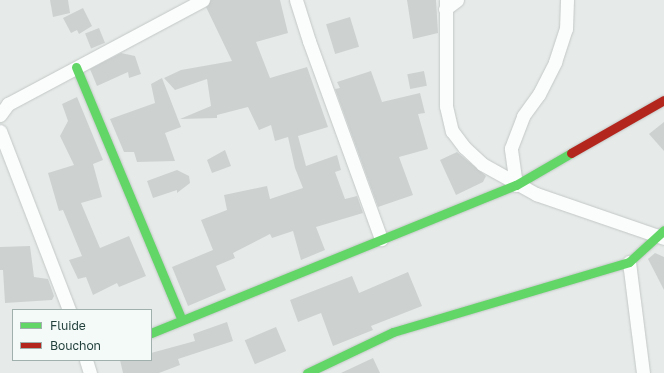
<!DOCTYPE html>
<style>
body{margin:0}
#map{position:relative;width:664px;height:373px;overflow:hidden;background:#e6ebe9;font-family:"Golos Text",sans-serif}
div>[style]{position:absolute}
.building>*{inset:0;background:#cdd2d1;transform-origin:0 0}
.roads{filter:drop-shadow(0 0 1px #c3c8c6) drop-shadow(0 0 1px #c3c8c6)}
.street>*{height:13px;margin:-6.5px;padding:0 6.5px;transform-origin:6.5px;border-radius:6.5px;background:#fbfcfc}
.fast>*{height:9px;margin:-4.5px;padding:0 4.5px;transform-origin:4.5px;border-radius:4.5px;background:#63d668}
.jam>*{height:9px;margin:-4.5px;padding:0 4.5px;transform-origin:4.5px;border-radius:4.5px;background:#b3261e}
span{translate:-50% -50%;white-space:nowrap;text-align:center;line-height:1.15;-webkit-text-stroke:3.5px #f4faf8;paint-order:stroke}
.legend{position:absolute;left:12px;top:309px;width:140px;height:52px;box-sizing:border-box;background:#f4faf8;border:1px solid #a0b0ad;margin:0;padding:5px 7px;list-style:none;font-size:12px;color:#22403c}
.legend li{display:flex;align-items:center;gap:8px;height:20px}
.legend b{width:20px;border:1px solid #a0b0ad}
</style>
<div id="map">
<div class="building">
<i style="clip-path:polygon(50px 0,68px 0,70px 13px,53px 17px)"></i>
<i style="clip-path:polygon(211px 0,280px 0,288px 33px,256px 42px,270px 78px,307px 67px,328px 127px,298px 136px,306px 166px,337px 155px,341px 170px,335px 172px,345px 199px,357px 196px,363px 213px,316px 227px,325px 250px,301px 260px,293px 231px,272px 238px,270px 234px,233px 253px,235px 258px,216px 266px,226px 290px,188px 306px,172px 267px,213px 250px,201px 220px,227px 210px,224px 195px,267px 186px,270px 199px,303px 188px,295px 168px,288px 137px,275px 141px,271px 125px,259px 130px,248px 107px,217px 115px,217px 118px,180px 119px,211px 106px,207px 79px,175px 90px,164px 78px,181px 70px,232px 61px,206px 7px)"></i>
<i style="clip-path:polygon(407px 0,436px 0,438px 33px,413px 39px)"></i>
<i style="clip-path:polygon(83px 8px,92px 26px,79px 34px,77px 30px,71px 33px,63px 18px)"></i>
<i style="left:350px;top:17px;width:31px;height:25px;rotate:73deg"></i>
<i style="left:99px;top:28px;width:16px;height:15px;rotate:68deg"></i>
<i style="clip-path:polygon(121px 53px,135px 56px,141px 74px,129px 78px,128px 72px,97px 86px,90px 69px)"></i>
<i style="clip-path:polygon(371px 71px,382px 102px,420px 93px,425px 113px,418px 114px,428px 149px,399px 157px,413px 195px,378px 207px,335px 89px,340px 88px,337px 82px)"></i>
<i style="left:424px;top:71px;width:15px;height:17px;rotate:79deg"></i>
<i style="clip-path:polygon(162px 78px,181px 127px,165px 133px,175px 161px,137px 162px,134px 152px,124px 152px,110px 119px,155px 103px,151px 84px)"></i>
<i style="clip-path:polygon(77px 97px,103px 160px,93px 164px,102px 197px,81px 203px,100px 248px,129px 236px,146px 276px,119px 287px,117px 283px,93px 295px,86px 277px,78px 279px,69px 260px,82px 256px,63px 210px,59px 211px,48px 173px,74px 165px,60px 136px,68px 121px,62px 104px)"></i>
<i style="clip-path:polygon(664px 122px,664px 151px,649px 134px)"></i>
<i style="clip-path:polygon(225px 150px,231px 166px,212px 173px,207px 160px)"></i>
<i style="clip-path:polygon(457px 152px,486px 176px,483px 182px,456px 195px,440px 160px)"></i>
<i style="clip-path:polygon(177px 170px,189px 176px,190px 183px,177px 193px,177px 190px,153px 198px,147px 181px)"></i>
<i style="clip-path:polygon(30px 246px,34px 277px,48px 279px,54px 296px,52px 300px,5px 303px,3px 270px,0 270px,0 247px)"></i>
<i style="clip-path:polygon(655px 253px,664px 257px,664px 290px,648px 259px)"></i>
<i style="clip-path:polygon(408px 272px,422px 306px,371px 326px,373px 330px,333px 346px,321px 313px,298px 322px,290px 300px,352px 276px,359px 293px)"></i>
<i style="clip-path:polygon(227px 322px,233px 341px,178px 359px,180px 365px,159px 373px,123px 373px,120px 360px,151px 360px,151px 353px,195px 341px,193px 334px)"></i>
<i style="left:276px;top:327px;width:26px;height:34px;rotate:67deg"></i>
<i style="clip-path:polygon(373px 358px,380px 373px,341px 373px)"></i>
</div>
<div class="roads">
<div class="street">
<i style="left:296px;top:0;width:43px;rotate:72.4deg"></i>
<i style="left:309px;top:41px;width:211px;rotate:70deg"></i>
<i style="left:446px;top:0;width:106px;rotate:90deg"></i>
<i style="left:446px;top:106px;width:26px;rotate:77deg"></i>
<i style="left:452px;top:131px;width:20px;rotate:53deg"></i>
<i style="left:464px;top:147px;width:25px;rotate:43deg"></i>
<i style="left:482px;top:164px;width:62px;rotate:29.1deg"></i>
<i style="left:536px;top:194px;width:135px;rotate:19deg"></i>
<i style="left:445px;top:9px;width:15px;rotate:-37deg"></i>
<i style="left:0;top:115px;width:14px;rotate:-54deg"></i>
<i style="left:8px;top:104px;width:221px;rotate:-28.1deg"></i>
<i style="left:0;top:131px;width:192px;rotate:68.9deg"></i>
<i style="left:516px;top:185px;width:37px;rotate:-98deg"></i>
<i style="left:511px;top:148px;width:34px;rotate:-69deg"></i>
<i style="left:523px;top:116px;width:27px;rotate:-54deg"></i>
<i style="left:539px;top:94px;width:36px;rotate:-63deg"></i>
<i style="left:555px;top:62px;width:35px;rotate:-72deg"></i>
<i style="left:566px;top:29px;width:29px;rotate:-88deg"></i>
<i style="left:629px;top:262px;width:112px;rotate:82.8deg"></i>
<i style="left:86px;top:360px;width:14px;rotate:73deg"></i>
</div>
<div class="fast">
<i style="left:76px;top:67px;width:274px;rotate:67.3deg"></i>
<i style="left:151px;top:333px;width:394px;rotate:-22.1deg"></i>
<i style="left:516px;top:185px;width:64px;rotate:-30.2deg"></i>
<i style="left:307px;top:373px;width:95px;rotate:-25.5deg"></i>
<i style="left:393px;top:332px;width:246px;rotate:-16.5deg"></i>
<i style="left:629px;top:262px;width:47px;rotate:-42.4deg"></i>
</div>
<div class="jam">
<i style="left:571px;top:153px;width:107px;rotate:-29.7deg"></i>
</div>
</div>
<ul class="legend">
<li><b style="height:5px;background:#63d668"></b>Fluide</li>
<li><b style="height:5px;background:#b3261e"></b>Bouchon</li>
</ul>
</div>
